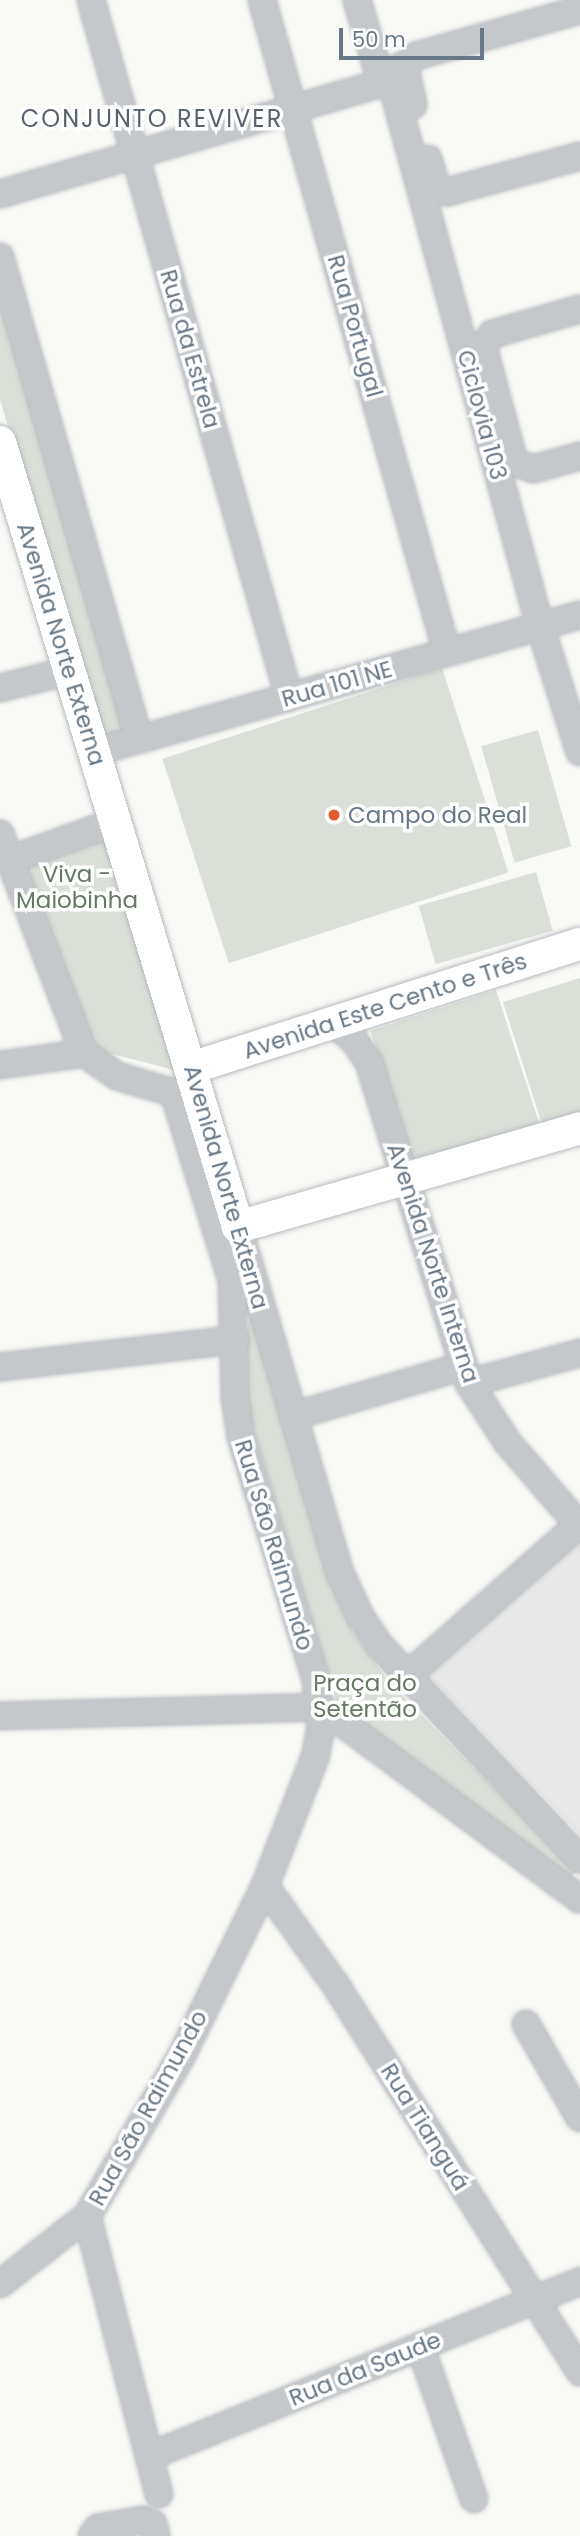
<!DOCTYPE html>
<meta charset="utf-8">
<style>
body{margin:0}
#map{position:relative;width:580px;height:2536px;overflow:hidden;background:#f9f9f6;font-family:Poppins,sans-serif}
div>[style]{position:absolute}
.built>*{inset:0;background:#e7e8e7}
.green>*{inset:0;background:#dae0d7;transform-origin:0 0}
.roads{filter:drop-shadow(0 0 2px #b7bbbf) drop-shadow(0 0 2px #b7bbbf)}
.minor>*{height:26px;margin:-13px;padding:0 13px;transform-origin:13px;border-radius:13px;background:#c4c8cb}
.major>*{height:32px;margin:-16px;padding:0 16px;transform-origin:16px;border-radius:16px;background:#fff}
.dots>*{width:19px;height:19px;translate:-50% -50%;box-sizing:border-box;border:4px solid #fff;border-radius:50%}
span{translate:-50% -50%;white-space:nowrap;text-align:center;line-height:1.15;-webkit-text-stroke:7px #fff;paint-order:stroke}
.street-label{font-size:23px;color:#687887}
.poi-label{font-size:23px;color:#687887}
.left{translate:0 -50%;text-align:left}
.park-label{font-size:23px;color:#667963}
.neighbourhood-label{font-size:24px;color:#56626c;letter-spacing:2px}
.scale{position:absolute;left:339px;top:28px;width:145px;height:32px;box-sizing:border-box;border:4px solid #687887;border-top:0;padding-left:9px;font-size:21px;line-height:24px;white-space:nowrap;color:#687887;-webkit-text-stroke:5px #fff;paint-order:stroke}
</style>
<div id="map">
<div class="built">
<i style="clip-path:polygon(580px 1540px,580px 1835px,428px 1674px)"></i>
</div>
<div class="green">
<i style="clip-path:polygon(0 287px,129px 730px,102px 737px,0 400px)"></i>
<i style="left:442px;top:668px;width:215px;height:294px;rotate:72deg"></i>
<i style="left:538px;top:730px;width:121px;height:59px;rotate:74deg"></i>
<i style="clip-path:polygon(104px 834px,178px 1071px,89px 1048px,24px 862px)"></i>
<i style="left:536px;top:872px;width:61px;height:122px;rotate:74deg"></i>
<i style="clip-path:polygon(580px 978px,580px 1113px,542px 1125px,503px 1002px)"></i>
<i style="left:496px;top:990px;width:149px;height:132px;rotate:72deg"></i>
<i style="clip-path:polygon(253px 1316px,351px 1630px,389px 1682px,576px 1872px,570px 1877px,338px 1706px,248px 1411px,245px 1358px,249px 1317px)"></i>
</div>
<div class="roads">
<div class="minor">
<i style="left:91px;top:0;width:725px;rotate:74.14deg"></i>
<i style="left:262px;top:0;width:678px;rotate:74.16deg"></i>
<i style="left:357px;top:0;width:70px;rotate:73.4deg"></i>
<i style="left:377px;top:67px;width:23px;rotate:49deg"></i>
<i style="left:392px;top:84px;width:562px;rotate:74.73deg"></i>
<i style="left:540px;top:626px;width:132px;rotate:72.4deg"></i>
<i style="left:413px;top:105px;width:40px;rotate:-102deg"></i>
<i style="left:405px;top:66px;width:15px;rotate:-42deg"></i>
<i style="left:416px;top:56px;width:170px;rotate:-15.7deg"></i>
<i style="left:428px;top:159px;width:31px;rotate:73deg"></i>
<i style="left:437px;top:189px;width:10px;rotate:17deg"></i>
<i style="left:447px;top:192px;width:138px;rotate:-15.1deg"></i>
<i style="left:0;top:194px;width:390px;rotate:-16.2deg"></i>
<i style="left:374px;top:85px;width:33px;rotate:-35deg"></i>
<i style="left:0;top:257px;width:502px;rotate:73.91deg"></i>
<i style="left:580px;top:309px;width:91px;rotate:164.1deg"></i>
<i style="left:492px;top:334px;width:16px;rotate:125deg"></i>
<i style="left:483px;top:347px;width:119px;rotate:74.9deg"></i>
<i style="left:514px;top:462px;width:20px;rotate:20deg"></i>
<i style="left:533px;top:469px;width:49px;rotate:-15.5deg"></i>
<i style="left:0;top:688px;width:70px;rotate:-14deg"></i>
<i style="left:94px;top:752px;width:505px;rotate:-15.74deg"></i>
<i style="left:0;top:834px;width:235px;rotate:69deg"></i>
<i style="left:84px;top:1053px;width:40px;rotate:34.9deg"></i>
<i style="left:117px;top:1076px;width:59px;rotate:16.6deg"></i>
<i style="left:174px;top:1093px;width:196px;rotate:72.8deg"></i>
<i style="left:232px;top:1280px;width:117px;rotate:88.5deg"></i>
<i style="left:235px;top:1397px;width:40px;rotate:81.5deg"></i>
<i style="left:241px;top:1437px;width:253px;rotate:72.8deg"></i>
<i style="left:316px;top:1679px;width:48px;rotate:84.1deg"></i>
<i style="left:321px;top:1727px;width:31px;rotate:101deg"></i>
<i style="left:315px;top:1757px;width:138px;rotate:111.2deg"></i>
<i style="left:265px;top:1886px;width:188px;rotate:116.2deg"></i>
<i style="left:182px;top:2055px;width:187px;rotate:120.5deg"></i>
<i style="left:87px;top:2216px;width:110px;rotate:142deg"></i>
<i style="left:9px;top:860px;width:113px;rotate:-19.7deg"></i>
<i style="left:333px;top:1023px;width:26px;rotate:39deg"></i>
<i style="left:353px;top:1039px;width:28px;rotate:55deg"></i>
<i style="left:369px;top:1062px;width:336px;rotate:72.7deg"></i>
<i style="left:469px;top:1383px;width:72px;rotate:57deg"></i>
<i style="left:508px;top:1443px;width:110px;rotate:49.1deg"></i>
<i style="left:0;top:1065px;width:85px;rotate:-8.1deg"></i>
<i style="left:238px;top:1227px;width:361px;rotate:73.6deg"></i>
<i style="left:340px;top:1573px;width:50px;rotate:65deg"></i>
<i style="left:361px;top:1618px;width:32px;rotate:56deg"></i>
<i style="left:379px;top:1645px;width:294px;rotate:46.8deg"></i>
<i style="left:0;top:1367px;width:237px;rotate:-6.6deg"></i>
<i style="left:469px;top:1383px;width:115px;rotate:-15.1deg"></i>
<i style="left:293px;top:1416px;width:178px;rotate:-16.3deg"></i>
<i style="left:408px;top:1675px;width:228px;rotate:-41.4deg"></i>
<i style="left:321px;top:1707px;width:322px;rotate:36.6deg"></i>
<i style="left:0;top:1716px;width:321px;rotate:-1.6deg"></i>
<i style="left:265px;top:1886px;width:120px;rotate:54.5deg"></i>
<i style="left:335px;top:1984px;width:459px;rotate:57.7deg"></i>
<i style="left:526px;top:2024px;width:108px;rotate:60.1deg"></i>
<i style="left:87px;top:2216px;width:287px;rotate:75.5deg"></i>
<i style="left:420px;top:2346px;width:162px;rotate:70.6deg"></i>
<i style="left:150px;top:2456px;width:464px;rotate:-22.1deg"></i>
<i style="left:92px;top:2536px;width:10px;rotate:-53deg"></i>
<i style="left:98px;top:2528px;width:46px;rotate:-10.1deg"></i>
<i style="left:143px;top:2520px;width:11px;rotate:22deg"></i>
<i style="left:153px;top:2524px;width:12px;rotate:76deg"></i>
</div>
<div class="major">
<i style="left:0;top:442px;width:820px;rotate:73.13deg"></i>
<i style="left:238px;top:1227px;width:356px;rotate:-16.1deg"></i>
<i style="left:191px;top:1068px;width:408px;rotate:-17.7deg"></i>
</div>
</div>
<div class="dots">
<i style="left:334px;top:815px;background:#e25c2d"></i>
</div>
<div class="street-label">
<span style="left:355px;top:326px;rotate:74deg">Rua Portugal</span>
<span style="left:190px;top:349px;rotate:74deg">Rua da Estrela</span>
<span style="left:482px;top:415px;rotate:75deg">Ciclovia 103</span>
<span style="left:61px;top:644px;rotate:73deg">Avenida Norte Externa</span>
<span style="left:337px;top:684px;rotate:-16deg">Rua 101 NE</span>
<span style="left:385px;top:1006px;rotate:-18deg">Avenida Este Cento e Três</span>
<span style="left:226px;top:1187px;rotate:74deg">Avenida Norte Externa</span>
<span style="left:433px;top:1263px;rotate:72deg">Avenida Norte Interna</span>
<span style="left:274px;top:1545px;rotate:73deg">Rua São Raimundo</span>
<span style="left:148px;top:2108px;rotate:-61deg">Rua São Raimundo</span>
<span style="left:425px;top:2127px;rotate:58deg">Rua Tianguá</span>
<span style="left:365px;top:2369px;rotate:-22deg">Rua da Saude</span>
</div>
<div class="poi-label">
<span class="left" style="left:348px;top:815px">Campo do Real</span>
</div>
<div class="park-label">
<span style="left:77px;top:887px">Viva -<br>Maiobinha</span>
<span style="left:365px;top:1696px">Praça do<br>Setentão</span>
</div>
<div class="neighbourhood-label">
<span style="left:152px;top:119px">CONJUNTO REVIVER</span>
</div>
<div class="scale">50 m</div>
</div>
